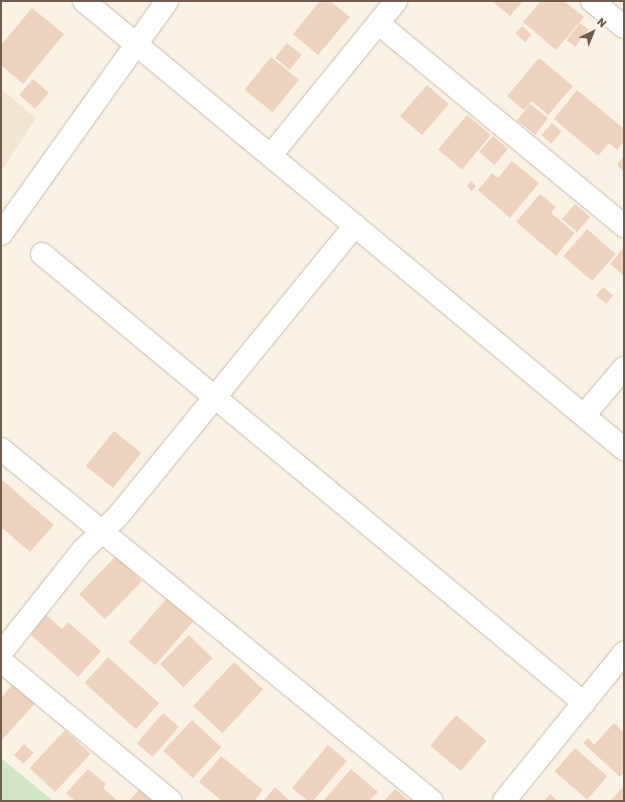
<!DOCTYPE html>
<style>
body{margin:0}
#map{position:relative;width:625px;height:802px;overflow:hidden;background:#faf3e5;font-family:Rubik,sans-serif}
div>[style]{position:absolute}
.residential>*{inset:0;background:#f1e5d4}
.green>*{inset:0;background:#d1e6c5}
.building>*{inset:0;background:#edd3bf;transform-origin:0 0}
.roads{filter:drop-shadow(0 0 1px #cbbbac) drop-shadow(0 0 1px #cbbbac)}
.minor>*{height:22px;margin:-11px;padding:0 11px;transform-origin:11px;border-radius:11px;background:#fff}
span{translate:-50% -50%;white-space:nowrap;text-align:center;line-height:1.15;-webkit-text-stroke:3px #fdf7eb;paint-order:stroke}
.frame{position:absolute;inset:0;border:2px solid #715b4c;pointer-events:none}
.north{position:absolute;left:573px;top:12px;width:40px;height:40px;-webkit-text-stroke:3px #fdf7eb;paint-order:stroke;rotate:43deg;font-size:11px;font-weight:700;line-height:16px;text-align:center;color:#715b4c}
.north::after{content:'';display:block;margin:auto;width:14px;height:18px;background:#715b4c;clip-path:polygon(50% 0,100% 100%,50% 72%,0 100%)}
</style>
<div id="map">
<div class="residential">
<i style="clip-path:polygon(1px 89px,36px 118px,1px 171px)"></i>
</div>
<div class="green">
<i style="clip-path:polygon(1px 758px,53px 801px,1px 801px)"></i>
</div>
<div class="building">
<i style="clip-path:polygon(320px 1px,330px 1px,350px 17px,318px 55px,293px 34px)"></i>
<i style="clip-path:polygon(492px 1px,523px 1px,510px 16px)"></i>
<i style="clip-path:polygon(541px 1px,564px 1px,584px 17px,556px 50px,523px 22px)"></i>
<i style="clip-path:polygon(32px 8px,64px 34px,23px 84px,1px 65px,1px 45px)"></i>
<i style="left:580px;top:23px;width:11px;height:22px;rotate:38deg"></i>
<i style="left:522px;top:26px;width:13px;height:10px;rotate:42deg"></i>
<i style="left:287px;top:43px;width:19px;height:19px;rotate:39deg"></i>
<i style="left:271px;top:57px;width:36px;height:42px;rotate:39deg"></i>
<i style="clip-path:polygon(539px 58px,573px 86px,548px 115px,532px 101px,524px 110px,507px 96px)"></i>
<i style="left:33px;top:79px;width:21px;height:21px;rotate:41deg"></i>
<i style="left:427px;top:85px;width:29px;height:41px;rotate:41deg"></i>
<i style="clip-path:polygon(577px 90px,624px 129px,624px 142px,617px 150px,609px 143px,598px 156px,554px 119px)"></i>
<i style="left:530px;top:104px;width:23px;height:21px;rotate:38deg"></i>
<i style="left:467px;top:115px;width:31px;height:45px;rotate:40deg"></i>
<i style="left:552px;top:123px;width:13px;height:16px;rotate:42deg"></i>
<i style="left:493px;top:136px;width:20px;height:21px;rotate:41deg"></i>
<i style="clip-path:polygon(624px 156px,624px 172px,617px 165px)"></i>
<i style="clip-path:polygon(512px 161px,539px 183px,510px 218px,478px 190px,492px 173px,498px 178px)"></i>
<i style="clip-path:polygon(471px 181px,476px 186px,472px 191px,467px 186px)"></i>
<i style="clip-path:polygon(540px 194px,556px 207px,551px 213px,575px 233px,556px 256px,516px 222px)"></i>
<i style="left:575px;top:204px;width:20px;height:20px;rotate:41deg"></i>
<i style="left:587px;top:229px;width:38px;height:36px;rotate:41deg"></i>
<i style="clip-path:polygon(624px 247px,624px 276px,610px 264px)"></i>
<i style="left:603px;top:287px;width:13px;height:11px;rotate:39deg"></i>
<i style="left:114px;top:431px;width:35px;height:45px;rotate:39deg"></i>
<i style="clip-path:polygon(1px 479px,54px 525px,30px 552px,1px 527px)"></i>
<i style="left:116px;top:556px;width:36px;height:53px;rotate:44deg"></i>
<i style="left:168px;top:597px;width:35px;height:60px;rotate:41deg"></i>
<i style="clip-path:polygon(45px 614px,62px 629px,68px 622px,101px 651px,78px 677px,29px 633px)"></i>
<i style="left:189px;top:635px;width:33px;height:41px;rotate:45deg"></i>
<i style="left:108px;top:657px;width:69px;height:35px;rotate:42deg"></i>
<i style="left:234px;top:662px;width:40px;height:60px;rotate:43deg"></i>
<i style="clip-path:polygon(16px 681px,38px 700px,1px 741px,1px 698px)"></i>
<i style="left:163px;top:713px;width:21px;height:40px;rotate:41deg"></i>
<i style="left:456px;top:715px;width:40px;height:40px;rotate:40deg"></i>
<i style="left:192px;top:720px;width:40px;height:42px;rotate:43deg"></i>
<i style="clip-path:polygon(614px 723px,624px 733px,624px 772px,620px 777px,583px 743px,588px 738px,594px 745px)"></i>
<i style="left:65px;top:730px;width:35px;height:52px;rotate:43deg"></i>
<i style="left:24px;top:744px;width:13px;height:15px;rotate:42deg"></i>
<i style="clip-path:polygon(328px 745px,347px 761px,313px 801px,308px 801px,292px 788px)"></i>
<i style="left:575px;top:748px;width:43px;height:31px;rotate:41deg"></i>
<i style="clip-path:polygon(221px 756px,263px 790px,254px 801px,222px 801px,199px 782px)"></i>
<i style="clip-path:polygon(88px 769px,106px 784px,103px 788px,118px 801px,75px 801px,66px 793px)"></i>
<i style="clip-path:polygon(351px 769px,378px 792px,369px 801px,323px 801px)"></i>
<i style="clip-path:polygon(275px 787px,290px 801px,263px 801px)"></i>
<i style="clip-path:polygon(623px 787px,624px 801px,610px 801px)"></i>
<i style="clip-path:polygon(140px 788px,155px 801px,129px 801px)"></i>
<i style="clip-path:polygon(395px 789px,409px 801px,384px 801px)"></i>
<i style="clip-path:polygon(550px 794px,558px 801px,544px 801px)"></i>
</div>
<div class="roads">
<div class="minor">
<i style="left:84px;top:1px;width:702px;rotate:39.68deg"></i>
<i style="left:592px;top:1px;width:41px;rotate:39.1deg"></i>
<i style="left:378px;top:23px;width:319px;rotate:39.5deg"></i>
<i style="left:271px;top:155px;width:198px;rotate:-50.9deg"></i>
<i style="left:1px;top:234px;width:286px;rotate:-54.5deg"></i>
<i style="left:42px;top:254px;width:704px;rotate:39.64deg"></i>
<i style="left:584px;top:415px;width:62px;rotate:-49.6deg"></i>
<i style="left:1px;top:449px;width:556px;rotate:39.24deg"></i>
<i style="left:1px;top:653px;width:132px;rotate:-51.5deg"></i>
<i style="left:83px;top:550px;width:49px;rotate:-44.2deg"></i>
<i style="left:118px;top:516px;width:375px;rotate:-50.8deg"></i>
<i style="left:1px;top:661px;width:220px;rotate:39.5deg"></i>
<i style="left:504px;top:801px;width:191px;rotate:-51deg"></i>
</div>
</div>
<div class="frame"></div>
<div class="north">N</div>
</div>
